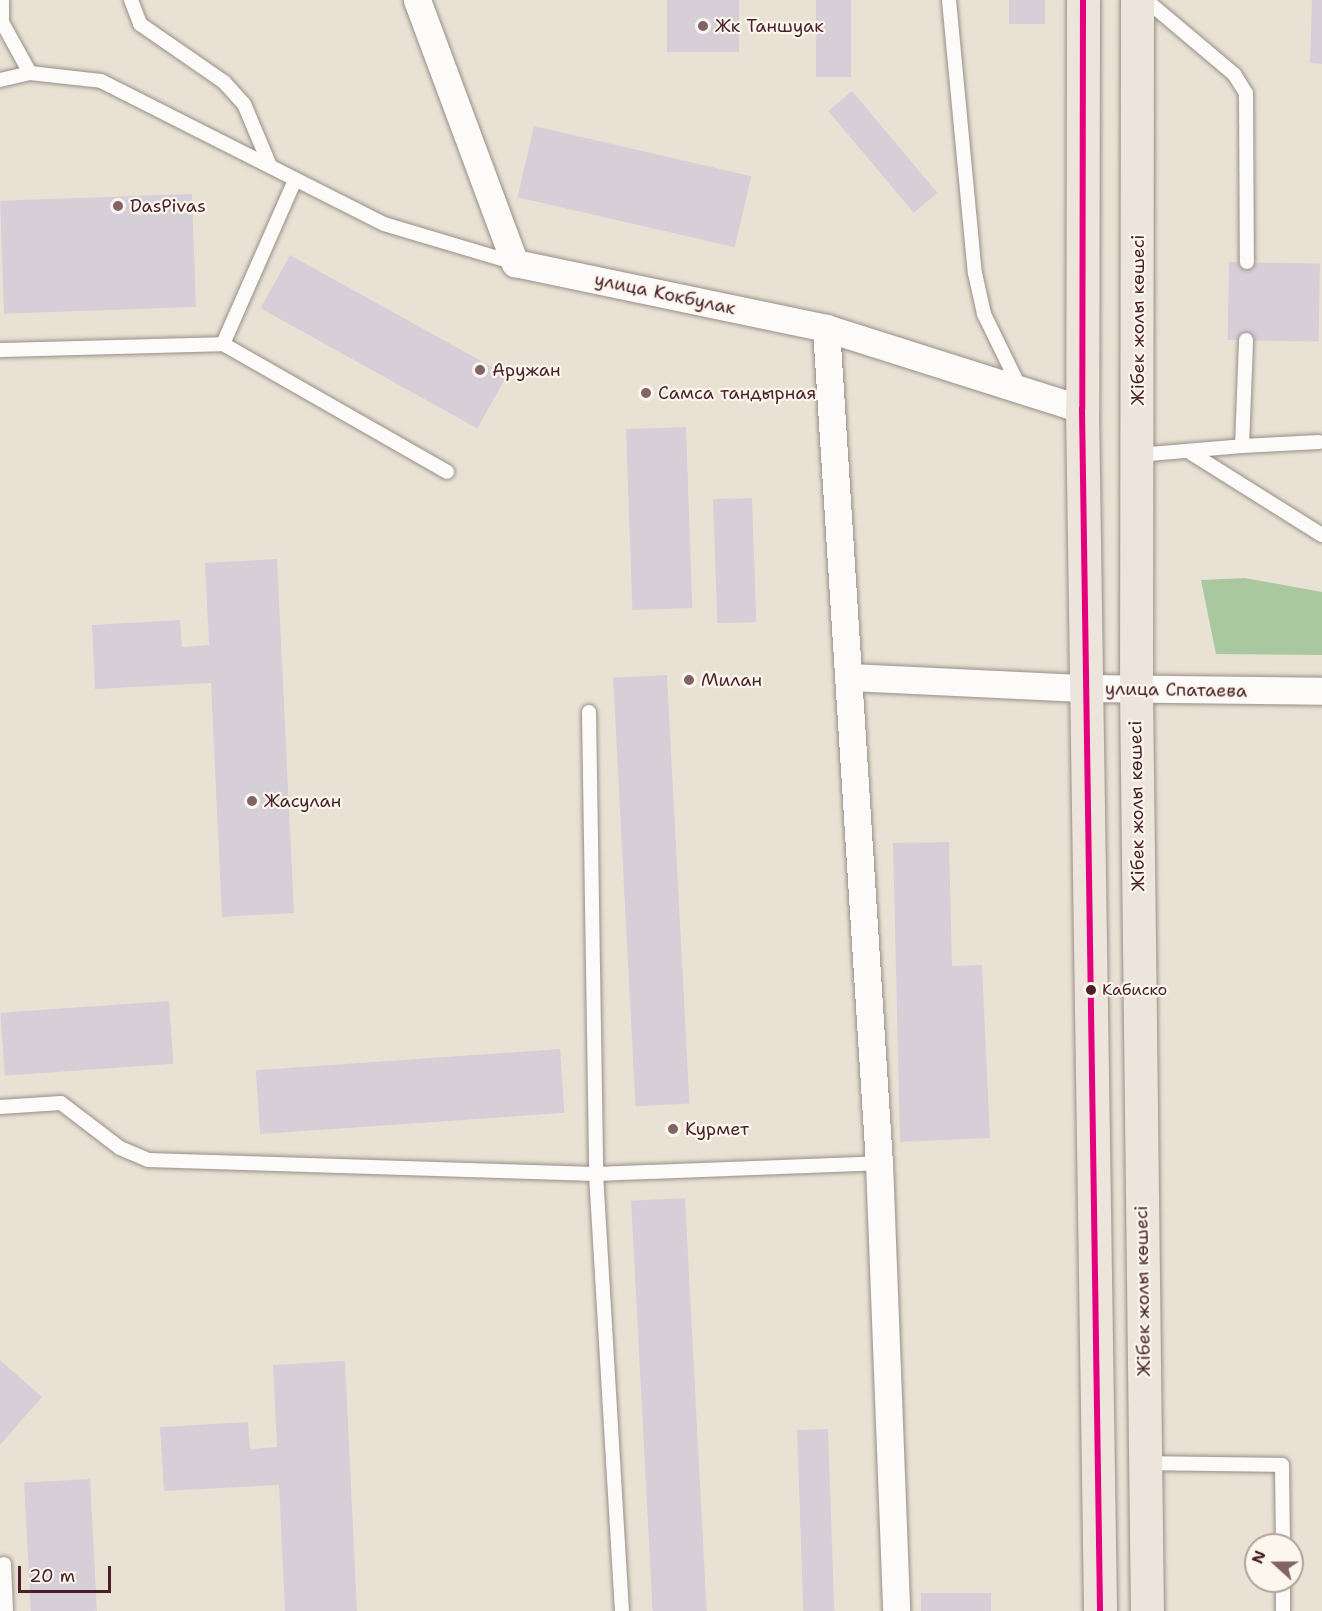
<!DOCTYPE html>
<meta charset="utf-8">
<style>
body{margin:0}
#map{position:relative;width:1322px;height:1611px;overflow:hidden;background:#e9e2d4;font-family:"Shantell Sans",sans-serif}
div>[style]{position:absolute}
.forest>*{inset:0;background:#a9c8a0}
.building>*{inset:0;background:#d6cfd8;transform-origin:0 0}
.roads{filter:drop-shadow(0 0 2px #998e89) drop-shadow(0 0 2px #998e89)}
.lane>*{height:14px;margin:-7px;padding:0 7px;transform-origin:7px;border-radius:7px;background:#fcfbf9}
.street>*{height:27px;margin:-13.5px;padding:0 13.5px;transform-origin:13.5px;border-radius:13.5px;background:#fcfbf9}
.primary>*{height:33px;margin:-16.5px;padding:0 16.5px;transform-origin:16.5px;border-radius:16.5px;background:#ede5dc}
.bus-1>*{height:6px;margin:-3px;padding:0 3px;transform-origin:3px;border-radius:3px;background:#e5007d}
.dots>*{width:16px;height:16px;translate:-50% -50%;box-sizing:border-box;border:3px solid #fbf7ec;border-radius:50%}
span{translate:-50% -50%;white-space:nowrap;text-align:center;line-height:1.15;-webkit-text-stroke:4.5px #fbf7ec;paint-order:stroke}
.bus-label{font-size:16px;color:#4a1f2b}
.left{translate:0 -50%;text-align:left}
.poi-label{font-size:18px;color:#4a1f2b}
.street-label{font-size:18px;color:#4a1f2b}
.north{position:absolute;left:1244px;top:1533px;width:60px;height:60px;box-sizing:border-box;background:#fbf7ec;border:2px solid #b4a19f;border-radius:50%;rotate:291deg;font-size:16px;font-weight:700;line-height:24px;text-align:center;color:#4a1f2b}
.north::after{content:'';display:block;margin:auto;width:21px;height:27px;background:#826366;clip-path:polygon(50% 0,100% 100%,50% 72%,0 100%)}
.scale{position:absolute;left:18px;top:1566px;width:93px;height:27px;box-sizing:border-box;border:3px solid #4a1f2b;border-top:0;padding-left:8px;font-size:18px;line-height:21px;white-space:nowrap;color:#4a1f2b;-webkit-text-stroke:4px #fbf7ec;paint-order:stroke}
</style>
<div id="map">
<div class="forest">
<i style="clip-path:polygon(1245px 578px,1322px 592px,1322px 655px,1216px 654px,1201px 580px)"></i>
</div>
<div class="building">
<i style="left:667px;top:0;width:72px;height:52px"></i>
<i style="left:816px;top:0;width:35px;height:77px"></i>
<i style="left:1009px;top:0;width:36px;height:24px"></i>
<i style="clip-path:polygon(1312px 0,1322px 0,1322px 64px,1310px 63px)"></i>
<i style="left:852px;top:91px;width:133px;height:31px;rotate:50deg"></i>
<i style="left:534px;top:126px;width:223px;height:73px;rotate:13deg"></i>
<i style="left:192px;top:194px;width:113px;height:192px;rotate:88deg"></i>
<i style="left:290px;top:255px;width:248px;height:61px;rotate:29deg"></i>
<i style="left:1229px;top:262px;width:91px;height:78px;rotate:1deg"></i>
<i style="left:686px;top:427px;width:181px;height:60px;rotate:88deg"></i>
<i style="left:752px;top:498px;width:124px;height:39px;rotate:88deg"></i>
<i style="clip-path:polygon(277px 559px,294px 913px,222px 917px,211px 683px,95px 689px,92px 625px,180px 620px,182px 647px,209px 645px,205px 563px)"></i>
<i style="left:667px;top:675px;width:429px;height:54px;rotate:87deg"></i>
<i style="clip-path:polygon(949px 842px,952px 966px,982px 965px,990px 1138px,900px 1142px,893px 843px)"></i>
<i style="left:169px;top:1001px;width:63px;height:169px;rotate:86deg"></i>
<i style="left:560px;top:1049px;width:64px;height:305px;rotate:86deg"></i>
<i style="left:685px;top:1198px;width:414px;height:54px;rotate:87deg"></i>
<i style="clip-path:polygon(0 1360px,42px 1397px,0 1445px)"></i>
<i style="clip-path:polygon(345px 1361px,357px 1611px,285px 1611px,279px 1485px,164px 1491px,160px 1427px,248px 1422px,250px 1449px,277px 1447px,273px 1365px)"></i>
<i style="left:828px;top:1429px;width:182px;height:31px;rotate:88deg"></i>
<i style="left:90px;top:1479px;width:132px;height:66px;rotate:87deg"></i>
<i style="left:991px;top:1593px;width:18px;height:70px;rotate:90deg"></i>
</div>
<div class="roads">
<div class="lane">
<i style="left:2px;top:0;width:22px;rotate:90deg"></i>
<i style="left:2px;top:22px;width:58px;rotate:61.2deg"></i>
<i style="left:131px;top:0;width:26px;rotate:69deg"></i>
<i style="left:140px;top:24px;width:102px;rotate:34.6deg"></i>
<i style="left:224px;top:82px;width:30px;rotate:48deg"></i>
<i style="left:244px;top:104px;width:67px;rotate:67.2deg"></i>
<i style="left:949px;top:0;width:274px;rotate:84.6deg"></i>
<i style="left:975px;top:273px;width:42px;rotate:77.6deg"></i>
<i style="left:984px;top:314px;width:82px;rotate:64.1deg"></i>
<i style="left:1146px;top:0;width:115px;rotate:40.1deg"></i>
<i style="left:1234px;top:74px;width:22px;rotate:58deg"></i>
<i style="left:1246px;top:93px;width:169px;rotate:89.7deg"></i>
<i style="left:0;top:80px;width:31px;rotate:-13deg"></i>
<i style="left:30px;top:73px;width:71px;rotate:6.4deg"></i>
<i style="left:101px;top:81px;width:317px;rotate:26.8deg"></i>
<i style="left:384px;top:224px;width:137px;rotate:16.6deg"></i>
<i style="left:223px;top:344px;width:258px;rotate:29.7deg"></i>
<i style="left:0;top:350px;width:223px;rotate:-1.5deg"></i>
<i style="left:223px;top:344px;width:177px;rotate:-66.3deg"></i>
<i style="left:1242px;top:446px;width:77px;rotate:-3deg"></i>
<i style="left:1188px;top:451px;width:158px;rotate:32.1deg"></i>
<i style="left:1138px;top:455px;width:104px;rotate:-4.9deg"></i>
<i style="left:1242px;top:446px;width:106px;rotate:-87.8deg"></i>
<i style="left:589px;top:712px;width:462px;rotate:89.1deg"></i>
<i style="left:596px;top:1174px;width:438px;rotate:86.6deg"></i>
<i style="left:0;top:1107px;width:61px;rotate:-3.8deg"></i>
<i style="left:61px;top:1103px;width:74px;rotate:37.3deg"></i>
<i style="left:120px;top:1148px;width:30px;rotate:23deg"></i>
<i style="left:148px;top:1160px;width:448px;rotate:1.8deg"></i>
<i style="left:596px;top:1174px;width:283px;rotate:-2.2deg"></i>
<i style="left:1145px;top:1463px;width:137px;rotate:0.8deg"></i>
<i style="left:1282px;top:1465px;width:80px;rotate:89.3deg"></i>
<i style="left:4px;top:1564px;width:47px;rotate:87.6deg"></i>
<i style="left:1283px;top:1581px;width:30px;rotate:90deg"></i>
</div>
<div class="street">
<i style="left:417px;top:0;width:281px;rotate:69.6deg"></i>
<i style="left:515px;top:263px;width:318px;rotate:11.8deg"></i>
<i style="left:826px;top:328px;width:269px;rotate:17.6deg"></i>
<i style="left:826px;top:328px;width:837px;rotate:86.37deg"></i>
<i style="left:879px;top:1163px;width:448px;rotate:87.8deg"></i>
<i style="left:850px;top:677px;width:237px;rotate:2.7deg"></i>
<i style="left:1087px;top:688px;width:235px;rotate:0.7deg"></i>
</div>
<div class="primary">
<i style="left:1083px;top:0;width:409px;rotate:90.1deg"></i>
<i style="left:1082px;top:409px;width:1202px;rotate:89.14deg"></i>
<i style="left:1137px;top:0;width:689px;rotate:90.08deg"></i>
<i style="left:1136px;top:689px;width:922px;rotate:89.32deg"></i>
</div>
</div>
<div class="bus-1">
<i style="left:1083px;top:0;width:409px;rotate:90.1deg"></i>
<i style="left:1082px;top:409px;width:1202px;rotate:89.14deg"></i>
</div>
<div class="dots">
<i style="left:703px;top:26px;background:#826366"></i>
<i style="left:118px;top:206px;background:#826366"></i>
<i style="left:480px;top:370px;background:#826366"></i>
<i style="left:646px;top:393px;background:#826366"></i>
<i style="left:689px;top:680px;background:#826366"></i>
<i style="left:252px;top:801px;background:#826366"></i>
<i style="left:1091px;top:990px;background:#4a1f2b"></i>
<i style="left:673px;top:1129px;background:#826366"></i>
</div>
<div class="bus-label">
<span class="left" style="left:1102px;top:990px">Кабиско</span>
</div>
<div class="poi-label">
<span class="left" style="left:715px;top:26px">Жк Таншуак</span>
<span class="left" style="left:130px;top:206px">DasPivas</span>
<span class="left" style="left:492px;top:370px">Аружан</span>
<span class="left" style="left:658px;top:393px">Самса тандырная</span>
<span class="left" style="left:701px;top:680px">Милан</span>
<span class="left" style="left:264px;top:801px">Жасулан</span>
<span class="left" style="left:685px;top:1129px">Курмет</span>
</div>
<div class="street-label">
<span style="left:665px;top:294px;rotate:12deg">улица Кокбулак</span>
<span style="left:1138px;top:320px;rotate:-90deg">Жібек жолы көшесі</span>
<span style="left:1176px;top:690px;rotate:1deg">улица Спатаева</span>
<span style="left:1137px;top:806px;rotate:-91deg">Жібек жолы көшесі</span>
<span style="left:1143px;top:1291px;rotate:-91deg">Жібек жолы көшесі</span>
</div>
<div class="north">N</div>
<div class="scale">20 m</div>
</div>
